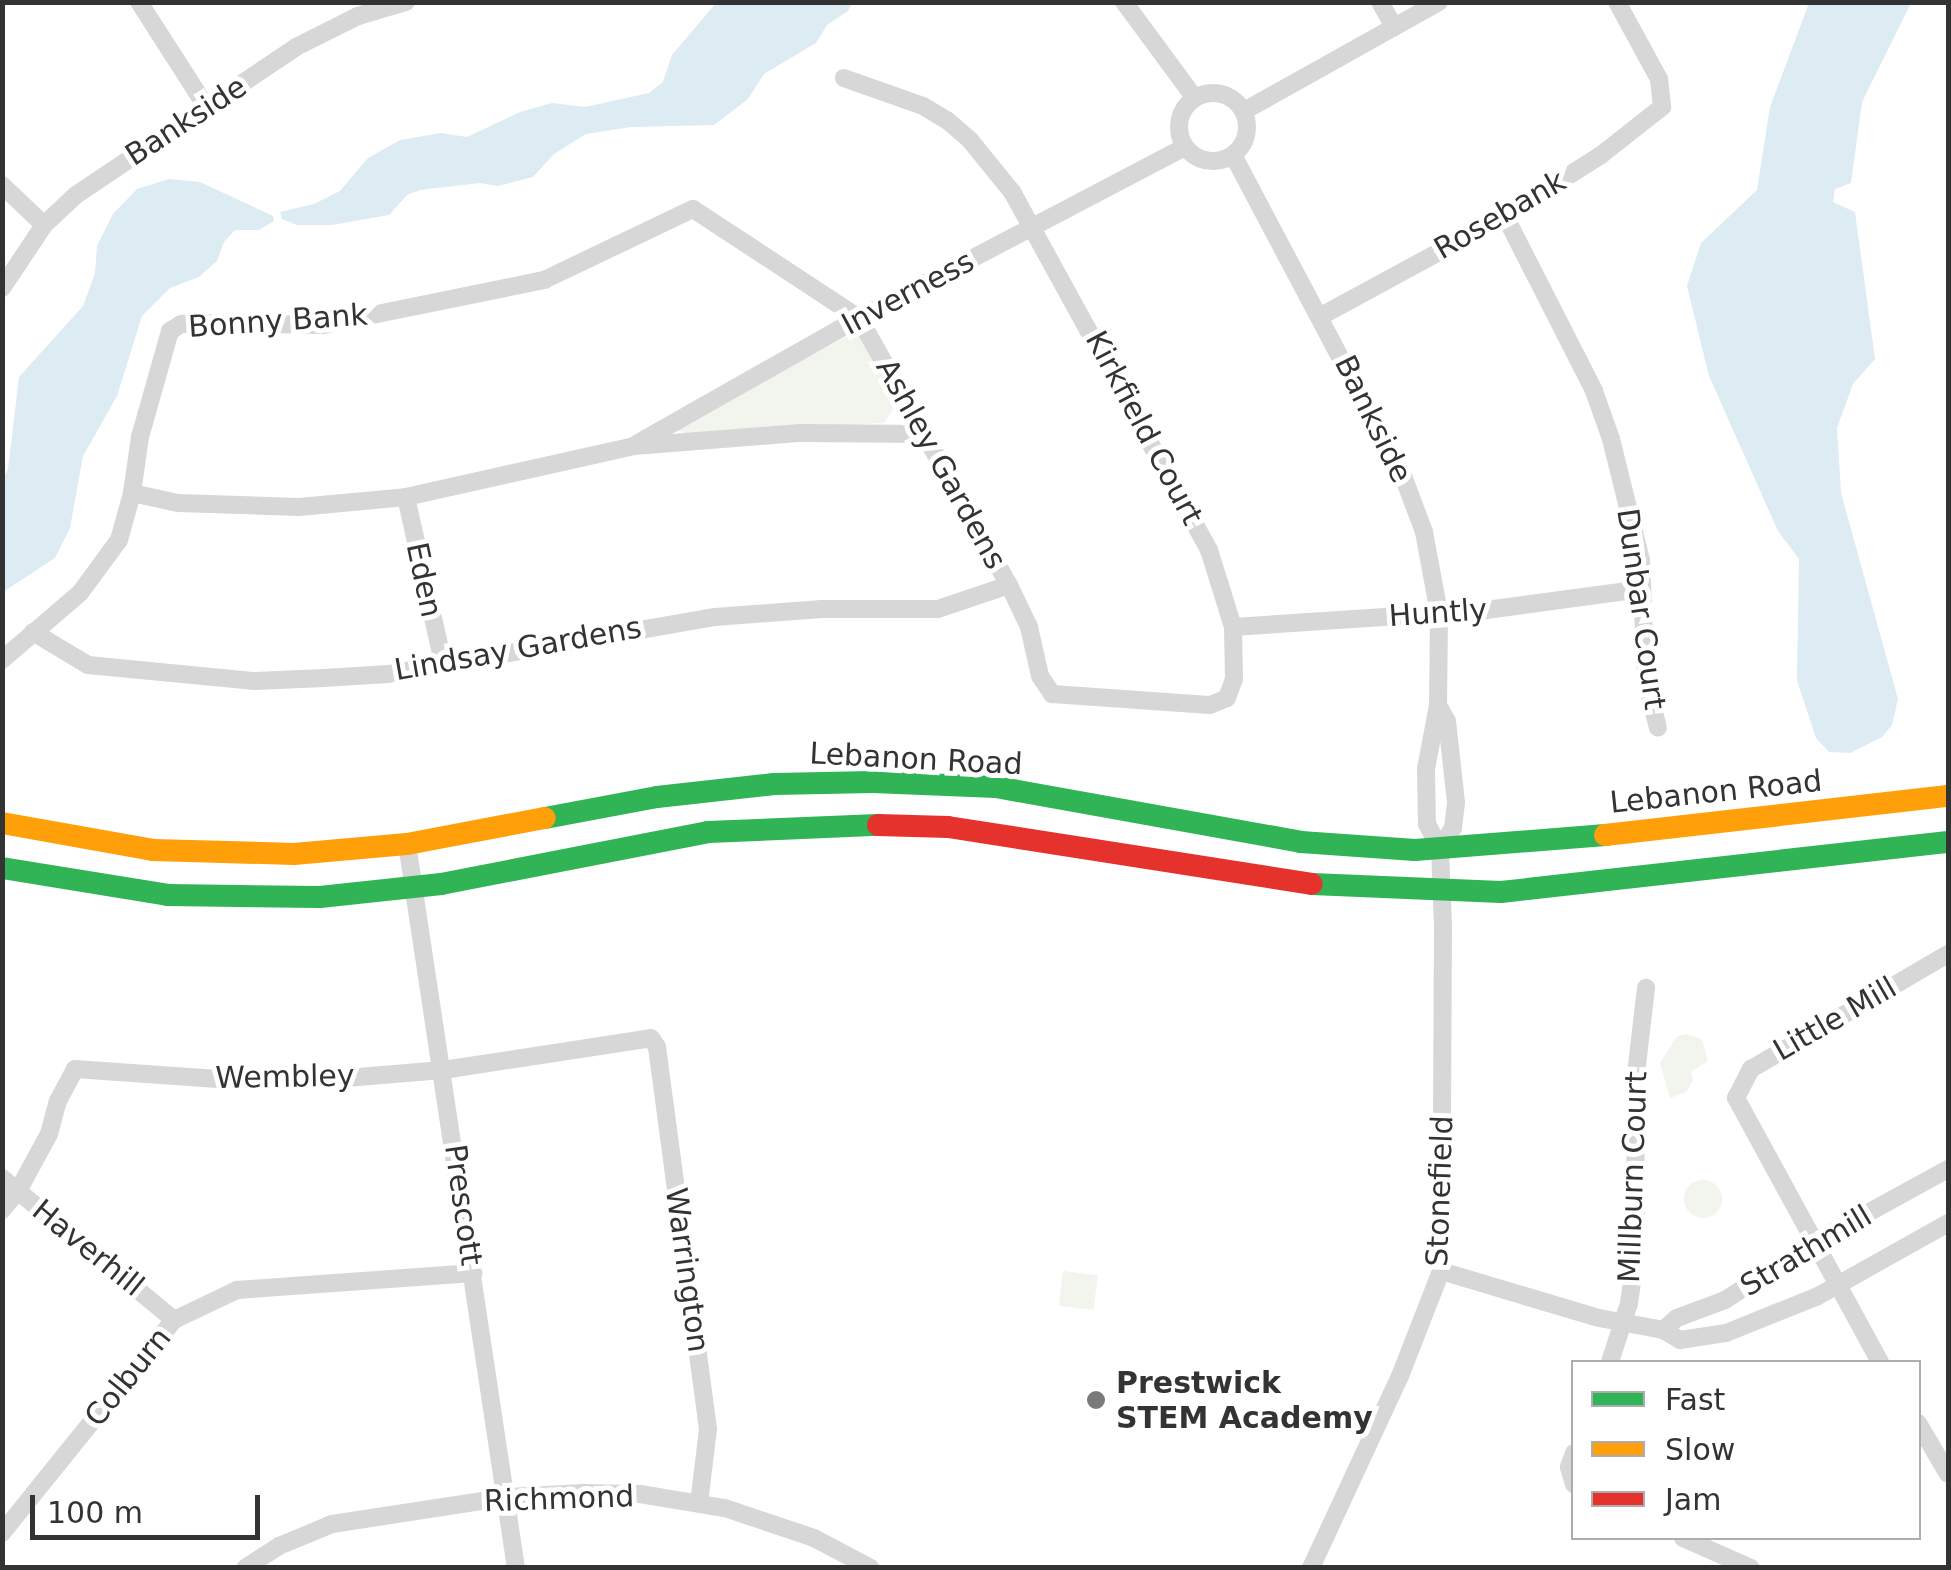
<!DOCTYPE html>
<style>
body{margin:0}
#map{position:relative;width:1951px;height:1570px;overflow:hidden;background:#fff;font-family:"DejaVu Sans",sans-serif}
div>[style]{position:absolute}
.green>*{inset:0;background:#f1f5ed;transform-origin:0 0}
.round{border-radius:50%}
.water>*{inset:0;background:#ddebf3}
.street>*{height:18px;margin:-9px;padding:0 9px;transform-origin:9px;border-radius:9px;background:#d7d7d7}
.street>.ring{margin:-9px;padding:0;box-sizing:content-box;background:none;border:18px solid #d7d7d7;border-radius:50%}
.fast>*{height:22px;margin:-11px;padding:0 11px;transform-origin:11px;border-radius:11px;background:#30b455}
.slow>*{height:22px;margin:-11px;padding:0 11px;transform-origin:11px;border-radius:11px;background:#ff9f0a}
.jam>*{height:22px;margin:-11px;padding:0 11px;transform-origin:11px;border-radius:11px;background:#e5322d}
.dots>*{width:28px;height:28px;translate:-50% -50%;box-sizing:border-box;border:5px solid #fff;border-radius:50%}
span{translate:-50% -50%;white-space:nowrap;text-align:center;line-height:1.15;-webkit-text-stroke:10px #fff;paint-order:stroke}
.street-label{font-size:30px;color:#333}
.poi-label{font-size:30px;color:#333;font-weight:700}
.left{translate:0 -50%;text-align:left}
.frame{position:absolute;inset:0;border:5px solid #333;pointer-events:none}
.legend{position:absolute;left:1571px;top:1360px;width:350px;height:180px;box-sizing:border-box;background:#fff;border:2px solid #adadad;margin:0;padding:12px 18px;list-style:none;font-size:30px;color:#333}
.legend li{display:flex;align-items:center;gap:20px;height:50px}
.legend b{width:50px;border:2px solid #adadad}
.scale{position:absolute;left:30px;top:1495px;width:230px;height:45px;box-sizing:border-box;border:5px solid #333;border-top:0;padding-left:12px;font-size:30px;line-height:35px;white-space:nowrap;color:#333;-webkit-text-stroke:8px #fff;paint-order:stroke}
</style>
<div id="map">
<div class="green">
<i style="clip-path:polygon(859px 336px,897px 404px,884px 423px,687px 434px,674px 429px,845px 337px)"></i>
<i style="clip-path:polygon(1687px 1034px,1702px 1039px,1708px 1061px,1691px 1072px,1693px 1080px,1686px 1092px,1670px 1098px,1660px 1063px,1677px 1036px)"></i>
<i class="round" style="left:1684px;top:1180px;width:38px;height:38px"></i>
<i style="left:1063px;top:1271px;width:35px;height:35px;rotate:7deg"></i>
</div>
<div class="water">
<i style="clip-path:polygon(716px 3px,852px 3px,848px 11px,827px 25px,816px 43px,764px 74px,748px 99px,714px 125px,631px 127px,586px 134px,554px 154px,533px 177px,498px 186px,480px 183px,420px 190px,407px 195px,389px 215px,332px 225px,297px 225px,282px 219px,280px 212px,314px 204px,340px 191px,368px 158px,400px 140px,441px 133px,467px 137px,520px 112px,552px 103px,585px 107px,649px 93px,663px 82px,672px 55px)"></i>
<i style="clip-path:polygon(1809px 3px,1911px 3px,1862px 102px,1851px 183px,1835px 189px,1833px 202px,1855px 212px,1875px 359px,1853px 384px,1837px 428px,1841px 493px,1898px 699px,1892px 725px,1882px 737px,1850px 753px,1829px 752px,1816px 738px,1797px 680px,1799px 559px,1778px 531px,1709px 376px,1687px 286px,1701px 243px,1757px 190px,1770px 107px)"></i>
<i style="clip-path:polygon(169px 179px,200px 182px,273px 216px,274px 221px,259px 230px,235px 230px,224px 242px,217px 261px,199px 277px,170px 288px,142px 316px,117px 396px,83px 456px,70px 528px,55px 558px,3px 592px,3px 479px,8px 469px,19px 377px,83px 306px,95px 273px,97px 246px,113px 214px,137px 189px)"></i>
</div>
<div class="street">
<i style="left:139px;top:2px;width:126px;rotate:57.3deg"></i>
<i style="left:1124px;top:2px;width:118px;rotate:53.6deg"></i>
<i style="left:1380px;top:2px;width:29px;rotate:61deg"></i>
<i class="ring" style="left:1179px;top:93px;width:50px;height:50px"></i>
<i style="left:1244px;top:111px;width:223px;rotate:-29.2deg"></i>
<i style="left:1233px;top:155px;width:363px;rotate:62.1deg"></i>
<i style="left:1403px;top:476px;width:60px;rotate:69.4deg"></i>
<i style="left:1424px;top:532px;width:82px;rotate:79.5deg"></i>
<i style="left:1439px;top:613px;width:92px;rotate:90.6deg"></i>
<i style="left:1438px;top:705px;width:65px;rotate:100.6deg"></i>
<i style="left:1426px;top:769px;width:55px;rotate:89deg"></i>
<i style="left:1427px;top:824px;width:27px;rotate:62deg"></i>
<i style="left:1440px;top:848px;width:79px;rotate:87.8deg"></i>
<i style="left:1443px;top:927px;width:344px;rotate:90.3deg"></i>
<i style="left:1441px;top:1271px;width:113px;rotate:111.3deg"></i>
<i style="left:1400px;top:1376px;width:212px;rotate:114.9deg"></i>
<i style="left:2px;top:185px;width:58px;rotate:43.6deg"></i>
<i style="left:1505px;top:216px;width:196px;rotate:63deg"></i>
<i style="left:1594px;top:391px;width:51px;rotate:70.5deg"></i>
<i style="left:1611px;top:439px;width:125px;rotate:76.1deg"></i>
<i style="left:1641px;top:560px;width:120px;rotate:87.6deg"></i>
<i style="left:1646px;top:680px;width:49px;rotate:76deg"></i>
<i style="left:2px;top:288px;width:76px;rotate:-56.3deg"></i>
<i style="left:44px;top:225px;width:44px;rotate:-43.2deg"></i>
<i style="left:76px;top:195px;width:265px;rotate:-33.9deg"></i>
<i style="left:296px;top:47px;width:69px;rotate:-26.6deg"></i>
<i style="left:358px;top:16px;width:50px;rotate:-16.3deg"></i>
<i style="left:1321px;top:316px;width:209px;rotate:-28.5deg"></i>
<i style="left:1505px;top:216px;width:114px;rotate:-32.4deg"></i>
<i style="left:1601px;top:155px;width:78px;rotate:-38.2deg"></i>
<i style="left:1662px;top:107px;width:28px;rotate:-96deg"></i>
<i style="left:1659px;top:79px;width:88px;rotate:-118.6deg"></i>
<i style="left:638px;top:443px;width:254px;rotate:-29.5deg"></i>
<i style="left:859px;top:318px;width:368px;rotate:-27.7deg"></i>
<i style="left:132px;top:493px;width:47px;rotate:12.3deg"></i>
<i style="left:178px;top:503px;width:121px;rotate:1.9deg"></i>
<i style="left:299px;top:507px;width:107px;rotate:-5.3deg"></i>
<i style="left:406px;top:497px;width:234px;rotate:-12.6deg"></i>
<i style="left:634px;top:446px;width:167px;rotate:-4.5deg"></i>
<i style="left:800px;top:433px;width:126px;rotate:0.5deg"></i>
<i style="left:406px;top:497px;width:170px;rotate:77.4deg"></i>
<i style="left:1233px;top:627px;width:254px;rotate:-3.8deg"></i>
<i style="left:1486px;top:610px;width:156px;rotate:-7.7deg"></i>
<i style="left:33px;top:632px;width:64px;rotate:31deg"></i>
<i style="left:88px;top:665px;width:168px;rotate:5.5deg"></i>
<i style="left:255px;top:681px;width:69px;rotate:-2.5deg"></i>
<i style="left:324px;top:678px;width:64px;rotate:-3.6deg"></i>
<i style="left:388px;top:674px;width:332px;rotate:-9.9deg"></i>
<i style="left:715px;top:617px;width:107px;rotate:-4.3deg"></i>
<i style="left:822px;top:609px;width:116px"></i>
<i style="left:938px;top:609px;width:75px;rotate:-18.7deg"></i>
<i style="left:2px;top:660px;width:103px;rotate:-40.7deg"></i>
<i style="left:80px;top:593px;width:66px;rotate:-53.7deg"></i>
<i style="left:119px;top:540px;width:49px;rotate:-74.5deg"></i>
<i style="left:132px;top:493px;width:57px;rotate:-81.9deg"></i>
<i style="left:140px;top:437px;width:110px;rotate:-74.2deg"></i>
<i style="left:170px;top:331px;width:13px;rotate:-32deg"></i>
<i style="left:181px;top:324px;width:18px;rotate:-3deg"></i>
<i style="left:199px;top:323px;width:124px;rotate:0.9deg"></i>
<i style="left:323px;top:325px;width:226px;rotate:-11.5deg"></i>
<i style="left:544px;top:280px;width:165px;rotate:-25.5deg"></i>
<i style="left:693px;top:209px;width:199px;rotate:33.3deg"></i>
<i style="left:859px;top:318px;width:306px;rotate:60.7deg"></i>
<i style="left:1009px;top:585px;width:47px;rotate:64.5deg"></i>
<i style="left:1029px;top:627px;width:50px;rotate:77.3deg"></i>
<i style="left:1040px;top:676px;width:22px;rotate:56deg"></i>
<i style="left:1052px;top:694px;width:158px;rotate:4deg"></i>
<i style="left:1210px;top:705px;width:18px;rotate:-22deg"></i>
<i style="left:1227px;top:698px;width:20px;rotate:-70deg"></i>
<i style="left:1234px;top:679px;width:52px;rotate:-91.1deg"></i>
<i style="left:1233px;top:627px;width:81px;rotate:-107.3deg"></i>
<i style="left:1209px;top:550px;width:407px;rotate:-118.8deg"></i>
<i style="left:1013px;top:193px;width:68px;rotate:-129.1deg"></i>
<i style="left:970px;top:140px;width:29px;rotate:-139deg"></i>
<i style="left:948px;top:121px;width:29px;rotate:-149deg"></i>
<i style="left:923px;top:106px;width:84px;rotate:-160.5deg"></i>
<i style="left:1438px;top:705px;width:18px;rotate:61deg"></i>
<i style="left:1447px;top:721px;width:82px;rotate:83.7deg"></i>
<i style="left:1456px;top:803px;width:25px;rotate:97deg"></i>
<i style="left:1453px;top:828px;width:24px;rotate:123deg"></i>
<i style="left:407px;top:844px;width:732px;rotate:81.44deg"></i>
<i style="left:2px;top:1178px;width:223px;rotate:39.5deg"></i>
<i style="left:2px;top:1210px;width:25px;rotate:-50deg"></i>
<i style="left:18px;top:1191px;width:65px;rotate:-61.5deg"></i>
<i style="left:49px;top:1134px;width:34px;rotate:-75deg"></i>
<i style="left:58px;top:1101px;width:36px;rotate:-62deg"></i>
<i style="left:75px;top:1069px;width:157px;rotate:4deg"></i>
<i style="left:232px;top:1080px;width:90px"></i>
<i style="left:322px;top:1080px;width:121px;rotate:-4.7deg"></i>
<i style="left:443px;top:1070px;width:210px;rotate:-8.7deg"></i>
<i style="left:651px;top:1038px;width:11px;rotate:56deg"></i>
<i style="left:657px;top:1047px;width:385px;rotate:82.4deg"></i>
<i style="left:708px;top:1429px;width:75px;rotate:96.9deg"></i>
<i style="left:1441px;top:1271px;width:165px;rotate:16.6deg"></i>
<i style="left:1599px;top:1318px;width:65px;rotate:10.6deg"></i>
<i style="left:1663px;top:1330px;width:20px;rotate:30deg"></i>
<i style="left:1680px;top:1340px;width:47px;rotate:-8.7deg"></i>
<i style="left:1726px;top:1333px;width:99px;rotate:-21.9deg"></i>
<i style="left:1818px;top:1296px;width:149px;rotate:-29.3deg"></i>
<i style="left:1663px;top:1330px;width:18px;rotate:-41deg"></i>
<i style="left:1677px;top:1318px;width:51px;rotate:-20.6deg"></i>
<i style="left:1725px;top:1300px;width:107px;rotate:-32.8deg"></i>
<i style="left:1815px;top:1242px;width:152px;rotate:-28.8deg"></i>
<i style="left:1610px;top:1362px;width:62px;rotate:-72.1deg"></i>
<i style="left:1629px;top:1303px;width:48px;rotate:-81.5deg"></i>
<i style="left:1636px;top:1256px;width:174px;rotate:-90.3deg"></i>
<i style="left:1635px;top:1082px;width:95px;rotate:-83.3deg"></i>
<i style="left:1880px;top:1362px;width:301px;rotate:-118.6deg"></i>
<i style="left:1736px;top:1098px;width:33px;rotate:-63deg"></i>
<i style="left:1751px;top:1069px;width:228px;rotate:-30.3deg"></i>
<i style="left:1918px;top:1423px;width:59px;rotate:59.5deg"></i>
<i style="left:1574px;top:1453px;width:15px;rotate:110deg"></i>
<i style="left:1569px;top:1467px;width:18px;rotate:74deg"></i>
<i style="left:2px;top:1533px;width:274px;rotate:-51.1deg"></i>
<i style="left:174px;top:1320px;width:70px;rotate:-25.5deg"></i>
<i style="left:237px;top:1290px;width:237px;rotate:-4.1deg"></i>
<i style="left:1683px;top:1538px;width:74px;rotate:23.8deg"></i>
<i style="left:245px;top:1568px;width:40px;rotate:-32.9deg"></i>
<i style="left:279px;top:1546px;width:57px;rotate:-22.5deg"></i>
<i style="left:332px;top:1524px;width:179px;rotate:-8.7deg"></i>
<i style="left:509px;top:1497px;width:74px;rotate:-3.1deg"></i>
<i style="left:583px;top:1493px;width:57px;rotate:1deg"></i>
<i style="left:640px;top:1494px;width:86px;rotate:9.4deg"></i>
<i style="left:725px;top:1508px;width:94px;rotate:18.6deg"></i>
<i style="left:814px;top:1538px;width:64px;rotate:27.8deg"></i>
</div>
<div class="fast">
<i style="left:545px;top:818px;width:114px;rotate:-10.6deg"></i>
<i style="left:657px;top:797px;width:118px;rotate:-6.3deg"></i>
<i style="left:774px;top:784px;width:99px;rotate:-1.2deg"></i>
<i style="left:873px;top:782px;width:123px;rotate:2.3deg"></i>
<i style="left:996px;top:787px;width:310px;rotate:10.2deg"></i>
<i style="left:1301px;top:842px;width:114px;rotate:4deg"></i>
<i style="left:1415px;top:850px;width:191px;rotate:-4.5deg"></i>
<i style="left:2px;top:868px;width:168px;rotate:9.2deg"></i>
<i style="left:168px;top:895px;width:152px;rotate:0.8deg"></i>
<i style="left:320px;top:897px;width:122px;rotate:-6.1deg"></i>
<i style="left:441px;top:884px;width:272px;rotate:-11deg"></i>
<i style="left:708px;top:832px;width:170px;rotate:-2.4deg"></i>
<i style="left:1312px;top:884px;width:189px;rotate:2.4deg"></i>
<i style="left:1501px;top:892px;width:450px;rotate:-6.4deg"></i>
</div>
<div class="slow">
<i style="left:2px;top:823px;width:153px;rotate:10.1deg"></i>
<i style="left:153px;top:850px;width:141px;rotate:1.6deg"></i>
<i style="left:294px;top:854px;width:113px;rotate:-5.1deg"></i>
<i style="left:407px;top:844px;width:140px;rotate:-10.7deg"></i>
<i style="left:1605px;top:835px;width:345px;rotate:-6.5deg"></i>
</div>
<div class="jam">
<i style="left:878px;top:825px;width:70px;rotate:1.6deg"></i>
<i style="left:948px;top:827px;width:368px;rotate:8.9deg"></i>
</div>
<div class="dots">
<i style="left:1096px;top:1400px;background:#7a7a7a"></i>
</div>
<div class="street-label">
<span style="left:186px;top:121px;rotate:-33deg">Bankside</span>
<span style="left:1500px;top:215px;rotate:-30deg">Rosebank</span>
<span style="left:908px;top:293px;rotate:-28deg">Inverness</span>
<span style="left:278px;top:321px;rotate:-4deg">Bonny Bank</span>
<span style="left:1373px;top:419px;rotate:64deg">Bankside</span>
<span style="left:1144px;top:428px;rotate:62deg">Kirkfield Court</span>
<span style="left:941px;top:464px;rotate:61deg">Ashley Gardens</span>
<span style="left:424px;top:580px;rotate:78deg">Eden</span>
<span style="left:1641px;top:609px;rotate:82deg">Dunbar Court</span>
<span style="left:1438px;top:613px;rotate:-4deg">Huntly</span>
<span style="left:518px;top:649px;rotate:-10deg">Lindsay Gardens</span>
<span style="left:916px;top:759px;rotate:3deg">Lebanon Road</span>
<span style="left:1716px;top:792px;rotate:-6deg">Lebanon Road</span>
<span style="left:1835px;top:1019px;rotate:-30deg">Little Mill</span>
<span style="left:285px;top:1077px;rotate:-1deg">Wembley</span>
<span style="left:1633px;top:1177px;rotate:-88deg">Millburn Court</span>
<span style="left:1440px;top:1191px;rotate:-88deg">Stonefield</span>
<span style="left:463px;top:1205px;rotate:82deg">Prescott</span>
<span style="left:88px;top:1248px;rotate:39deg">Haverhill</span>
<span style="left:1806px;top:1251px;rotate:-31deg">Strathmill</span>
<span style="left:687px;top:1270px;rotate:82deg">Warrington</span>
<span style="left:128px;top:1377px;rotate:-51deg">Colburn</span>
<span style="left:559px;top:1499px;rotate:-2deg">Richmond</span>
</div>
<div class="poi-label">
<span class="left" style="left:1116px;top:1400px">Prestwick<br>STEM Academy</span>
</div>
<div class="frame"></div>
<ul class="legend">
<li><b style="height:12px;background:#30b455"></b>Fast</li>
<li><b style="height:12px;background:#ff9f0a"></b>Slow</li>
<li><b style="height:12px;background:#e5322d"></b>Jam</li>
</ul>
<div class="scale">100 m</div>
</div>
